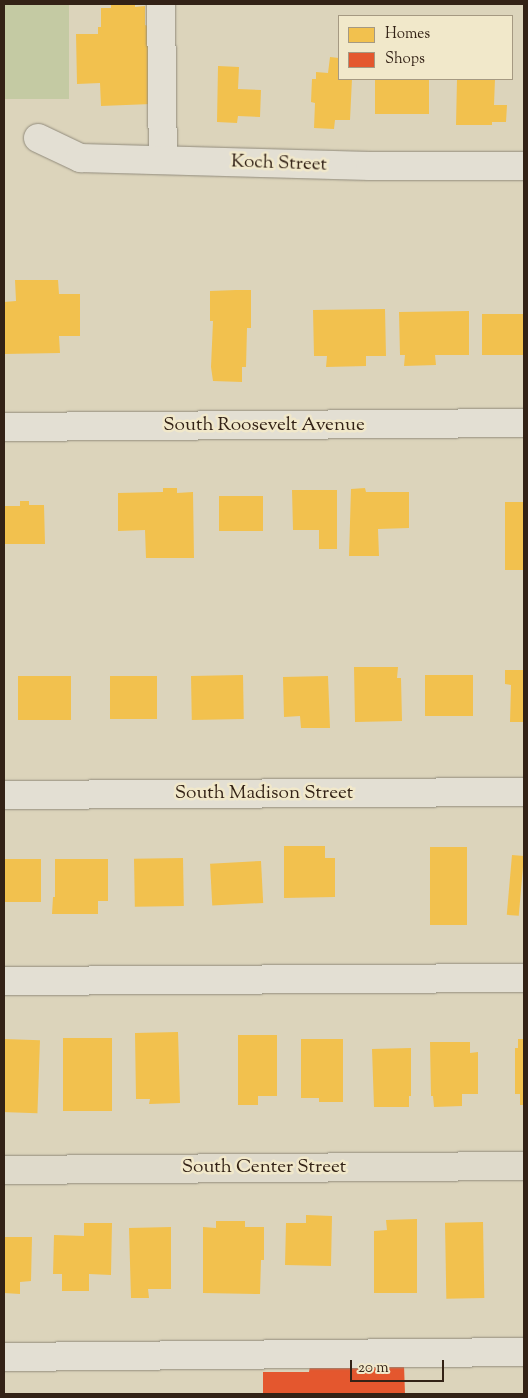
<!DOCTYPE html>
<style>
body{margin:0}
#map{position:relative;width:528px;height:1398px;overflow:hidden;background:#dcd4bb;font-family:"Sorts Mill Goudy",serif}
div>[style]{position:absolute}
.green>*{inset:0;background:#c4caa3;transform-origin:0 0}
.homes>*{inset:0;background:#f2c14e;transform-origin:0 0}
.shops>*{inset:0;background:#e4572e}
.roads{filter:drop-shadow(0 0 1px #918b7c) drop-shadow(0 0 1px #918b7c)}
.minor>*{height:28px;margin:-14px;padding:0 14px;transform-origin:14px;border-radius:14px;background:#e3dfd3}
.major>*{height:28px;margin:-14px;padding:0 14px;transform-origin:14px;border-radius:14px;background:#dfdacb}
span{translate:-50% -50%;white-space:nowrap;text-align:center;line-height:1.15;-webkit-text-stroke:5px #f1e8ca;paint-order:stroke}
.street-label{font-size:19px;color:#332216}
.frame{position:absolute;inset:0;border:5px solid #332216;pointer-events:none}
.legend{position:absolute;left:338px;top:15px;width:175px;height:65px;box-sizing:border-box;background:#f1e8ca;border:1px solid #a59982;margin:0;padding:6px 9px;list-style:none;font-size:15px;color:#332216}
.legend li{display:flex;align-items:center;gap:10px;height:25px}
.legend b{width:25px;border:1px solid #a59982}
.scale{position:absolute;left:350px;top:1360px;width:94px;height:22px;box-sizing:border-box;border:2px solid #332216;border-top:0;padding-left:6px;font-size:15px;line-height:18px;white-space:nowrap;color:#332216;-webkit-text-stroke:4px #f1e8ca;paint-order:stroke}
</style>
<div id="map">
<div class="green">
<i style="left:4px;top:4px;width:65px;height:95px"></i>
</div>
<div class="homes">
<i style="clip-path:polygon(111px 4px,135px 4px,135px 7px,145px 6px,145px 25px,148px 26px,151px 104px,101px 106px,100px 83px,77px 84px,76px 34px,98px 34px,98px 27px,101px 27px,101px 8px,111px 8px)"></i>
<i style="clip-path:polygon(330px 57px,339px 58px,339px 79px,352px 79px,350px 120px,335px 120px,334px 129px,314px 128px,315px 103px,311px 102px,312px 79px,316px 79px,316px 72px,328px 73px)"></i>
<i style="clip-path:polygon(218px 66px,239px 67px,238px 89px,261px 90px,260px 117px,238px 116px,237px 123px,217px 122px)"></i>
<i style="left:375px;top:79px;width:54px;height:35px"></i>
<i style="clip-path:polygon(457px 79px,495px 79px,494px 105px,507px 105px,506px 122px,492px 122px,492px 125px,456px 125px)"></i>
<i style="clip-path:polygon(15px 280px,58px 280px,59px 294px,80px 294px,80px 336px,59px 336px,60px 353px,4px 354px,4px 302px,16px 301px)"></i>
<i style="clip-path:polygon(236px 290px,251px 290px,251px 328px,247px 328px,246px 367px,242px 367px,242px 382px,213px 381px,211px 367px,213px 321px,210px 321px,210px 291px)"></i>
<i style="clip-path:polygon(385px 309px,386px 356px,366px 356px,366px 366px,326px 367px,327px 356px,314px 356px,313px 310px)"></i>
<i style="clip-path:polygon(469px 311px,469px 355px,435px 355px,436px 365px,404px 366px,405px 355px,400px 355px,399px 312px)"></i>
<i style="left:482px;top:314px;width:42px;height:41px"></i>
<i style="clip-path:polygon(163px 488px,177px 488px,177px 493px,193px 492px,194px 558px,146px 558px,145px 530px,118px 531px,118px 493px,163px 492px)"></i>
<i style="clip-path:polygon(365px 488px,366px 492px,409px 492px,409px 528px,378px 529px,379px 556px,349px 556px,351px 489px)"></i>
<i style="clip-path:polygon(292px 490px,337px 490px,337px 549px,319px 549px,319px 530px,293px 530px)"></i>
<i style="left:219px;top:496px;width:44px;height:35px"></i>
<i style="clip-path:polygon(20px 501px,29px 501px,29px 505px,44px 505px,45px 544px,4px 544px,4px 506px,20px 506px)"></i>
<i style="left:505px;top:502px;width:19px;height:68px"></i>
<i style="clip-path:polygon(354px 667px,398px 667px,397px 678px,401px 678px,402px 721px,355px 722px)"></i>
<i style="clip-path:polygon(505px 670px,524px 670px,524px 722px,510px 722px,511px 685px,505px 684px)"></i>
<i style="left:243px;top:675px;width:44px;height:52px;rotate:89deg"></i>
<i style="left:473px;top:675px;width:41px;height:48px;rotate:90deg"></i>
<i style="left:71px;top:676px;width:44px;height:53px;rotate:90deg"></i>
<i style="left:110px;top:676px;width:47px;height:43px"></i>
<i style="clip-path:polygon(328px 676px,330px 728px,301px 728px,300px 716px,284px 717px,283px 677px)"></i>
<i style="clip-path:polygon(284px 846px,325px 846px,325px 858px,335px 858px,335px 897px,284px 898px)"></i>
<i style="left:430px;top:847px;width:37px;height:78px"></i>
<i style="left:512px;top:855px;width:12px;height:60px;rotate:5deg"></i>
<i style="left:183px;top:858px;width:48px;height:49px;rotate:89deg"></i>
<i style="left:4px;top:859px;width:37px;height:43px"></i>
<i style="clip-path:polygon(55px 859px,108px 859px,108px 901px,98px 901px,98px 914px,52px 914px,53px 897px,55px 897px)"></i>
<i style="left:261px;top:861px;width:42px;height:51px;rotate:87deg"></i>
<i style="clip-path:polygon(178px 1032px,180px 1103px,149px 1104px,150px 1099px,136px 1099px,135px 1033px)"></i>
<i style="clip-path:polygon(238px 1035px,277px 1035px,277px 1096px,258px 1096px,258px 1105px,238px 1105px)"></i>
<i style="left:63px;top:1038px;width:49px;height:73px"></i>
<i style="left:4px;top:1039px;width:36px;height:73px;rotate:2deg"></i>
<i style="clip-path:polygon(301px 1039px,343px 1039px,343px 1102px,319px 1102px,319px 1098px,301px 1098px)"></i>
<i style="clip-path:polygon(518px 1039px,524px 1039px,524px 1105px,520px 1105px,520px 1094px,515px 1094px,515px 1048px,518px 1048px)"></i>
<i style="clip-path:polygon(430px 1042px,470px 1042px,470px 1053px,478px 1052px,478px 1094px,462px 1094px,462px 1106px,434px 1107px,433px 1096px,431px 1096px)"></i>
<i style="clip-path:polygon(411px 1048px,411px 1096px,409px 1096px,409px 1107px,374px 1107px,372px 1049px)"></i>
<i style="clip-path:polygon(306px 1215px,332px 1216px,331px 1266px,285px 1265px,286px 1223px,306px 1223px)"></i>
<i style="clip-path:polygon(417px 1219px,417px 1293px,374px 1293px,374px 1231px,387px 1230px,386px 1220px)"></i>
<i style="clip-path:polygon(216px 1221px,245px 1221px,245px 1227px,264px 1227px,264px 1260px,261px 1260px,260px 1294px,203px 1293px,203px 1227px,216px 1228px)"></i>
<i style="left:483px;top:1222px;width:76px;height:38px;rotate:89deg"></i>
<i style="clip-path:polygon(84px 1223px,112px 1223px,111px 1275px,89px 1274px,89px 1291px,62px 1291px,62px 1274px,53px 1274px,54px 1235px,84px 1236px)"></i>
<i style="clip-path:polygon(171px 1227px,171px 1289px,148px 1289px,149px 1298px,131px 1298px,129px 1228px)"></i>
<i style="clip-path:polygon(4px 1237px,32px 1237px,31px 1281px,20px 1282px,20px 1294px,4px 1293px)"></i>
</div>
<div class="shops">
<i style="clip-path:polygon(404px 1365px,405px 1394px,263px 1394px,263px 1372px,309px 1372px,310px 1366px)"></i>
</div>
<div class="roads">
<div class="minor">
<i style="left:161px;top:4px;width:156px;rotate:89.3deg"></i>
<i style="left:38px;top:138px;width:47px;rotate:25.5deg"></i>
<i style="left:80px;top:158px;width:290px;rotate:1.6deg"></i>
<i style="left:370px;top:166px;width:154px"></i>
<i style="left:4px;top:427px;width:520px;rotate:-0.44deg"></i>
<i style="left:4px;top:795px;width:520px;rotate:-0.33deg"></i>
<i style="left:4px;top:981px;width:520px;rotate:-0.33deg"></i>
<i style="left:4px;top:1357px;width:520px;rotate:-0.55deg"></i>
</div>
<div class="major">
<i style="left:4px;top:1170px;width:520px;rotate:-0.44deg"></i>
</div>
</div>
<div class="street-label">
<span style="left:279px;top:164px;rotate:2deg">Koch Street</span>
<span style="left:264px;top:426px">South Roosevelt Avenue</span>
<span style="left:264px;top:794px">South Madison Street</span>
<span style="left:264px;top:1168px">South Center Street</span>
</div>
<div class="frame"></div>
<ul class="legend">
<li><b style="height:14px;background:#f2c14e"></b>Homes</li>
<li><b style="height:14px;background:#e4572e"></b>Shops</li>
</ul>
<div class="scale">20 m</div>
</div>
